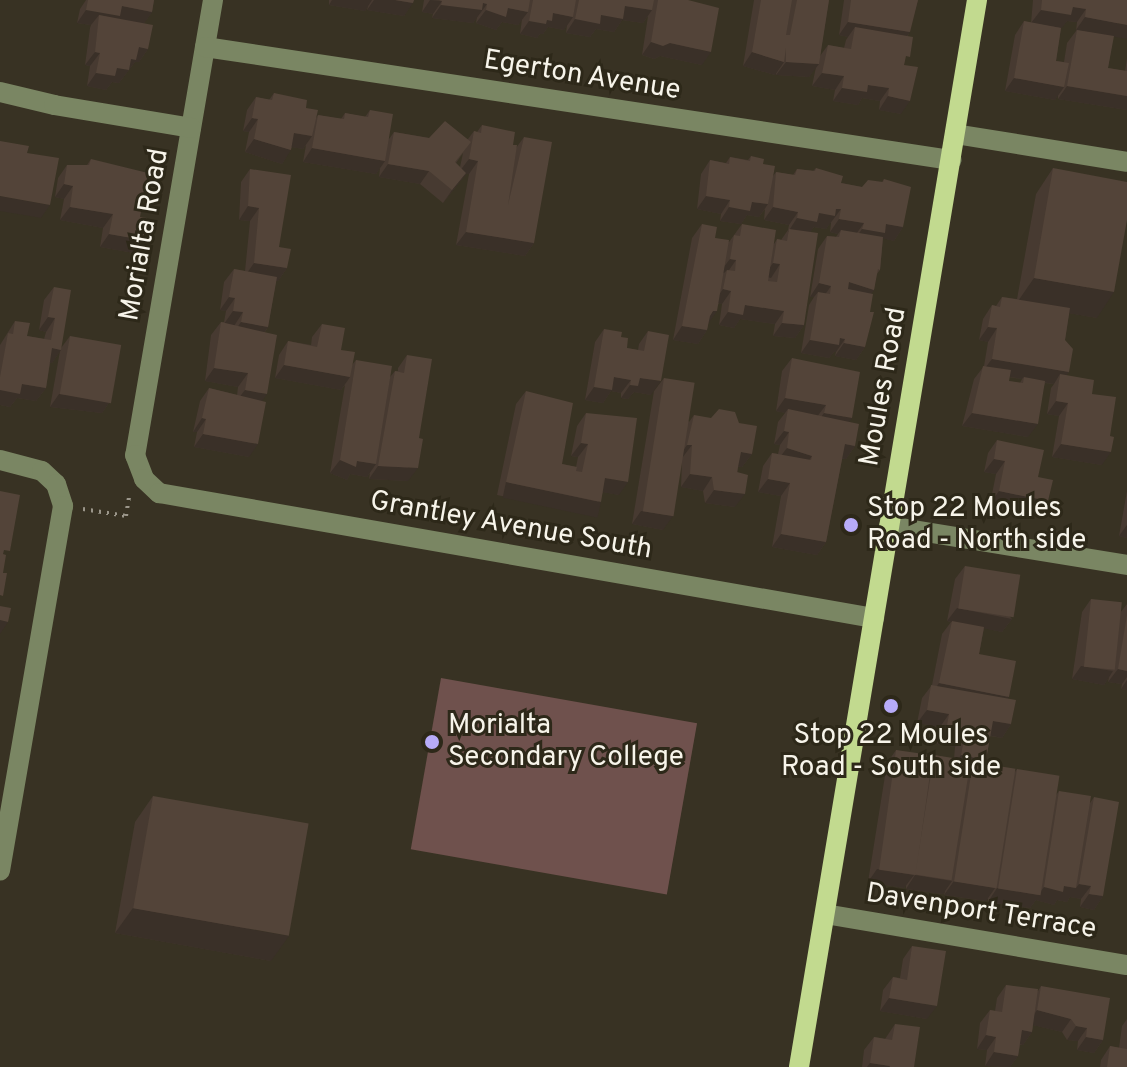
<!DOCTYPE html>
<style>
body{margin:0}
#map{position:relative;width:1127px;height:1067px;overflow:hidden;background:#383223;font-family:Overpass,sans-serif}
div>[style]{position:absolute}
.green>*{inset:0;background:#6f514d;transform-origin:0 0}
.path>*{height:4px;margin-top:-2px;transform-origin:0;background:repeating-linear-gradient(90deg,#9b968a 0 2px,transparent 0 8px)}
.minor>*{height:20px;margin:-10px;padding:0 10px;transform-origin:10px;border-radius:10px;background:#7a8663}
.major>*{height:20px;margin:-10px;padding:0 10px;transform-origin:10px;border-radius:10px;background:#c2da8f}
.wall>*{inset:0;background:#473a31}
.shaded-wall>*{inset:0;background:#3a3028;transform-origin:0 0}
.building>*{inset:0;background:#534439;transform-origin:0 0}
.dots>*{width:22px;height:22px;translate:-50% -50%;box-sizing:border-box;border:4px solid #2d2819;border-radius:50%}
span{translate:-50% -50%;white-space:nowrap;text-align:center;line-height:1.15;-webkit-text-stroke:6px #2d2819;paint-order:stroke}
.street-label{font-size:28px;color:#f7f4ea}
.poi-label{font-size:28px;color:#f7f4ea}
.left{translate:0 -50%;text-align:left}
</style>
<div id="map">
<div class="green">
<i style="left:441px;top:678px;width:260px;height:174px;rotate:10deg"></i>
</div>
<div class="path">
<i style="left:83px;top:509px;width:44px;rotate:9.2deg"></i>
<i style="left:126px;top:516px;width:19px;rotate:-81deg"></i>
</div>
<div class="minor">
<i style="left:213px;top:0;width:462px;rotate:99.7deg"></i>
<i style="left:135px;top:455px;width:26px;rotate:69deg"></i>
<i style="left:144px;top:479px;width:21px;rotate:43deg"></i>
<i style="left:159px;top:493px;width:726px;rotate:9.92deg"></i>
<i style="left:205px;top:47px;width:755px;rotate:8.61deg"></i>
<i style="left:0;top:92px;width:56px;rotate:13.5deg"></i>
<i style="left:54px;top:105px;width:139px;rotate:9.5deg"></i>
<i style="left:955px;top:134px;width:174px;rotate:9.2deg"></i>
<i style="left:0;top:460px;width:43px;rotate:14.7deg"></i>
<i style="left:42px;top:471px;width:19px;rotate:43deg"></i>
<i style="left:56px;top:484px;width:23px;rotate:72deg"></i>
<i style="left:63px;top:506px;width:370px;rotate:99.8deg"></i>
<i style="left:889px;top:526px;width:241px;rotate:9.3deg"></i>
<i style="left:825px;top:914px;width:306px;rotate:9.6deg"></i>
</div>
<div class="major">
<i style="left:799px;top:1067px;width:1082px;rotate:-80.53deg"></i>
</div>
<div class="wall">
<i style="clip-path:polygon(86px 0,154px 0,152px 12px,144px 23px,148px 49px,139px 62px,135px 62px,119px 83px,112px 82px,106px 90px,87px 86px,90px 66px,85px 65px,90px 28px,91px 25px,77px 23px,80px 9px)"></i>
<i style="clip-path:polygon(329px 0,414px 0,404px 16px,367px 10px,368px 6px,365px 11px,329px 5px)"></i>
<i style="clip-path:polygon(424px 0,688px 0,702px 65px,660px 56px,654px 59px,642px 55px,648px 16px,643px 23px,622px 20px,614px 32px,596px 29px,590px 37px,566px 33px,567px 25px,564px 30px,548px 27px,543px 34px,540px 34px,537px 38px,520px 34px,522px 19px,518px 25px,502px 22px,496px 30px,476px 23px,477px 17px,473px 23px,432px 18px,433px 14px,422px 12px)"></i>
<i style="clip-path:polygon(754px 0,829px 0,820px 56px,828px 45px,844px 48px,846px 40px,848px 37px,839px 35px,844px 0,918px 0,908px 36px,904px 65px,901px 114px,879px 110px,880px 101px,862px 98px,858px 105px,833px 101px,835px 90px,812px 86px,816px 67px,809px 77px,776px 75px,776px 72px,775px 75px,743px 66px)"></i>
<i style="clip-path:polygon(evenodd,1033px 0,1127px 0,1113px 37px,1108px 68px,1125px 71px,1127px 58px,1127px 110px,1058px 99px,1058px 95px,1055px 100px,1005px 91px,1015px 35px,1024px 21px,1031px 23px,1033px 0,1067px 21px,1077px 22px,1076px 31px,1067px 43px,1064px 62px,1056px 61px,1061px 28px,1067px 21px)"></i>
<i style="clip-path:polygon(evenodd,274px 93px,306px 108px,316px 118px,318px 115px,341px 119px,345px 113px,365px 117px,370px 110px,389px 139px,394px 132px,429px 138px,468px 139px,474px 131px,477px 132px,482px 125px,513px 145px,516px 148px,524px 137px,534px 243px,525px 256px,456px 245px,469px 174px,466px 174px,443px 203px,420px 184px,379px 177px,380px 168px,376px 174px,303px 162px,306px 145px,303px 149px,292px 147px,282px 164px,245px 152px,249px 132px,243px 131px,247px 110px,256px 97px,269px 100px,274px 93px,463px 153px,460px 167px,456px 163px,463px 153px)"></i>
<i style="clip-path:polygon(751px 156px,763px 164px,773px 176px,776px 172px,793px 175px,797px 169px,813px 171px,816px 168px,841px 183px,862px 187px,882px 182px,884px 179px,903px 227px,894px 241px,883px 238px,880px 270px,876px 275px,874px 290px,871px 293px,865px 347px,856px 360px,835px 356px,836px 352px,834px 352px,829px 358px,801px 353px,809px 305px,814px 297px,810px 297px,818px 249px,827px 236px,836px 237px,838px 234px,830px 232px,831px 223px,830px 223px,826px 229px,814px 227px,810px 232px,804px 325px,795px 338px,773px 336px,775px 324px,740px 319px,734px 328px,719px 325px,722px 304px,719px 303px,708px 324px,707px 330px,698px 344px,673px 340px,692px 238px,702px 224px,715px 238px,729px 242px,742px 224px,774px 244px,777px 239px,781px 240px,788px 230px,789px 225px,764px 220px,765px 209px,759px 217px,747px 215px,741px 224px,720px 221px,721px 214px,697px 209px,701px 174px,710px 160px,726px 163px,730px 157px,748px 160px)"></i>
<i style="clip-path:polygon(91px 159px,134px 253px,100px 247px,103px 228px,60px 220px,64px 199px,55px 197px,58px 178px,67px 165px,87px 165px)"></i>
<i style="clip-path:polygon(evenodd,1053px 168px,1097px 318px,1069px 313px,1065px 340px,1069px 372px,1066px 375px,1092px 394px,1102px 465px,1052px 457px,1059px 416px,1047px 414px,1051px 388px,1054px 384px,1045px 383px,1028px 437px,962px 426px,974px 379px,984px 366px,988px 342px,979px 340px,983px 319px,992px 305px,996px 306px,1002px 297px,1017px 299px,1036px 194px,1053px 168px,1009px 377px,1022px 379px,1020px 383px,1009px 381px,1009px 377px)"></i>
<i style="clip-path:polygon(250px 169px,287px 268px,278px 281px,276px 281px,268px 327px,265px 332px,262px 401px,249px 457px,194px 447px,197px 432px,193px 432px,200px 401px,209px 388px,237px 395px,238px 387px,205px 381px,211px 335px,221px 322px,224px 322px,226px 311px,220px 310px,224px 282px,234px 269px,245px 271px,250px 221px,239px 220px,241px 182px)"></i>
<i style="clip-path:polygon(54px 287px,61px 348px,70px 336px,111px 400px,102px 413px,50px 407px,60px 351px,52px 363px,50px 363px,46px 388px,36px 401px,17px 398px,10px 407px,0 405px,0 345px,15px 321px,27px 336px,44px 339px,46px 332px,39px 330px,44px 300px)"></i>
<i style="clip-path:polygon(322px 324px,352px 365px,356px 360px,390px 377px,395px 371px,398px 371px,398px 368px,407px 355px,408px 481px,369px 479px,370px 473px,367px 477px,350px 474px,347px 480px,330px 473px,345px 385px,341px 390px,275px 378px,279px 355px,288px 341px,311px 345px,312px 337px)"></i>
<i style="clip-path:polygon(604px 329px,621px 337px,627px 348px,638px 350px,639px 344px,648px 331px,651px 395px,634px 392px,628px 399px,621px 398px,621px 393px,611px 391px,603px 403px,585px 400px,595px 342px)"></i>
<i style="clip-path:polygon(792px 358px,849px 422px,855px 446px,846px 459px,842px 459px,826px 542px,817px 555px,772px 547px,781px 496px,758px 492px,763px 466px,772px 453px,778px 454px,780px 445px,774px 444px,778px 422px,785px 413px,776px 411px,782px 371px)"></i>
<i style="clip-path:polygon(664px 378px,689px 422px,694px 415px,752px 454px,742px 467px,738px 467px,735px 507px,705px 503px,703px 491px,681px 487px,682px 460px,663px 530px,632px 524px,654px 391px)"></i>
<i style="clip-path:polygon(526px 391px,562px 464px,576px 467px,578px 457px,571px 456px,577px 426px,586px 413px,619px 495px,603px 492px,592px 515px,497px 495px,516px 404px)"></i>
<i style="clip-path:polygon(997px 440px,1039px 514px,990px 504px,996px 474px,984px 472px,988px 453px)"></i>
<i style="clip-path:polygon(1127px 491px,1127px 538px,1119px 536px)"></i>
<i style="clip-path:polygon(965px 566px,1012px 619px,1002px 632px,984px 628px,979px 654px,1008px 698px,1011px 724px,1002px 738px,990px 736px,986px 760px,983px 763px,1014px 773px,1017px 769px,1056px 795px,1059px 791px,1090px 803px,1094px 797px,1103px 896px,1094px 910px,1080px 907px,1081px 899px,1070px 897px,1067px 902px,1057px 900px,1054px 905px,1036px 900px,1030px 908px,988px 902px,988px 898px,986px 901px,944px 895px,945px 891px,943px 894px,906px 889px,906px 885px,904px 888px,868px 882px,887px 763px,896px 750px,932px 759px,934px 755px,954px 759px,955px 747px,937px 744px,940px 727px,917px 723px,922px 698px,932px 685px,942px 634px,951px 622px,947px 621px,955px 579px)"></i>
<i style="clip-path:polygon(1091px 599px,1120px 613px,1127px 604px,1127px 690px,1121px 689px,1122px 684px,1108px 682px,1109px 677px,1104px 685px,1072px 679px,1082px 612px)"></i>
<i style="clip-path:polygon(153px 796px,271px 961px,115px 933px,135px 822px)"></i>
<i style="clip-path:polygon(912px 946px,927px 1019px,880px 1011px,883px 990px,893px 977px,900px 978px,903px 959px)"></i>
<i style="clip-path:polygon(1006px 985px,1038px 991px,1041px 986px,1103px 1040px,1094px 1053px,1077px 1050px,1078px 1041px,1067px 1040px,1062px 1032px,1033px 1025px,1032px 1032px,1023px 1045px,1020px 1045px,1018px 1056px,1010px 1067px,985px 1066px,987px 1050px,977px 1049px,980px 1023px,990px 1010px,995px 1011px,997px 998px)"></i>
<i style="clip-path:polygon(1127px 1019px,1127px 1067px,1100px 1067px,1101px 1060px,1110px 1046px,1119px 1048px,1122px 1026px)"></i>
<i style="clip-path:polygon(895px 1024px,914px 1067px,862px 1067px,864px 1050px,874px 1037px,885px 1039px)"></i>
</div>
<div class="shaded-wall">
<i style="clip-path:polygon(332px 0,372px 0,365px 11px,329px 5px)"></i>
<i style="clip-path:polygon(374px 0,395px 0,413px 3px,404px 16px,367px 10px)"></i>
<i style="clip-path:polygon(430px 0,442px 1px,433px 14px,422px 12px)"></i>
<i style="clip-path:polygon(483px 3px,487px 4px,473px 23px,432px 18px,441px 5px)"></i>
<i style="clip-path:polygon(122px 6px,152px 12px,143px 25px,99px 15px,91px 25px,77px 23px,86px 10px)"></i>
<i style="clip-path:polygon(625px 6px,652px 10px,643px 23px,622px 20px,614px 32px,596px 29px,590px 37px,566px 33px,575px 19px,601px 15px)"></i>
<i style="clip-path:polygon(1073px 7px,1086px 9px,1077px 22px,1067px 21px,1062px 28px,1031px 23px,1041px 10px)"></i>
<i style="clip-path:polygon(508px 8px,528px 12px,518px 25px,502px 22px,496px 30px,476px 23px,486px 10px)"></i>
<i style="clip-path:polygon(553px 13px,573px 17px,564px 30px,548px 27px,543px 34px,540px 34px,537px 38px,520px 34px,529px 21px)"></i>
<i style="clip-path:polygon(1085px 17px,1127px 25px,1127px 39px,1076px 30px)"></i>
<i style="clip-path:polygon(848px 22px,910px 32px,901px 45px,855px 27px,848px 37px,839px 35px)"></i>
<i style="clip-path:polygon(651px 42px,670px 43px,711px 52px,702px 65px,660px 56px,654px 59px,642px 55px)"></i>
<i style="clip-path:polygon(139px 47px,148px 49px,139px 62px,135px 62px,119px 83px,112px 82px,106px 90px,87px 86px,96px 73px,117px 68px)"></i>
<i style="clip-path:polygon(95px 52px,100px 53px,90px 66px,85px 65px)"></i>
<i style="clip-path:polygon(752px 52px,784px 62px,775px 75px,743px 66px)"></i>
<i style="clip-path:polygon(786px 62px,819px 64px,809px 77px,776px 75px)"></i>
<i style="clip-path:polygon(822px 73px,844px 76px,835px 90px,812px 86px)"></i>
<i style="clip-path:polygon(1014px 78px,1064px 87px,1055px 100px,1005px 91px)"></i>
<i style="clip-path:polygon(868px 85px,889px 88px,880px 101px,862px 98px,858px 105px,833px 101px,842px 88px)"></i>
<i style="clip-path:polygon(1067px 86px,1127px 96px,1127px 110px,1058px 99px)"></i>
<i style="clip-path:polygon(888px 96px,910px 101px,901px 114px,879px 110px)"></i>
<i style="clip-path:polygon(252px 118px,258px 119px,249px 132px,243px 131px)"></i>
<i style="clip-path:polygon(294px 133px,312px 136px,303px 149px,285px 146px)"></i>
<i style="clip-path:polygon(254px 139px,291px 150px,282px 164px,245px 152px)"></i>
<i style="clip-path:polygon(312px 148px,385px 161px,376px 174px,303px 162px)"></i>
<i style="clip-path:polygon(469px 159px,478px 161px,469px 174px,466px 174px,443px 203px,452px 190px,459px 172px)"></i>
<i style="clip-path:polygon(388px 164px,429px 171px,420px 184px,379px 177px)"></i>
<i style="clip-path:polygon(64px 184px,73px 186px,64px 199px,55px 197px)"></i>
<i style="clip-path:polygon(0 196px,50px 205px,41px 218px,0 211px)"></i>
<i style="clip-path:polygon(706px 196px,730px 200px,721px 214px,697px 209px)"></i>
<i style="clip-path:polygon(752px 202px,768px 204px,759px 217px,747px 215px,741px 224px,720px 221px,729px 207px)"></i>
<i style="clip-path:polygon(248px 206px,259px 208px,250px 221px,239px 220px)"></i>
<i style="clip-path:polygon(70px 207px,113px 214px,103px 228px,60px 220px)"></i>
<i style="clip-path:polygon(773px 207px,798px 212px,789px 225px,764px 220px)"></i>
<i style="clip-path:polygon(836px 209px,841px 209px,826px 229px,814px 227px,808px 235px,788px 232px,797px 218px)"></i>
<i style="clip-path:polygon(839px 219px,864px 223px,854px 237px,841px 230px,838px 234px,830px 232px)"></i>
<i style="clip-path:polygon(886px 224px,903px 227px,894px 241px,881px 238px,853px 242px,862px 229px)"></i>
<i style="clip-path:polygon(466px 232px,534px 243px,525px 256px,456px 245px)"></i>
<i style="clip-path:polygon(109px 234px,143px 240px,134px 253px,100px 247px)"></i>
<i style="clip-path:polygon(730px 259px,736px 260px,727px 273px,727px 270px,724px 273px,720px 272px)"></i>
<i style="clip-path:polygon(254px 263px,287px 268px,278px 281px,245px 276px)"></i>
<i style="clip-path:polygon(773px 263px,780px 264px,771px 278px,764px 276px)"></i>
<i style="clip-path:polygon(1034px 278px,1114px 292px,1097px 318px,1016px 304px)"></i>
<i style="clip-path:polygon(849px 282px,874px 290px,865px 303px,840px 295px)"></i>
<i style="clip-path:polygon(819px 283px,831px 286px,822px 299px,818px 292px,814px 297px,810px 297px)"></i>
<i style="clip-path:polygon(723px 289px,731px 291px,722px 304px,714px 302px)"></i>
<i style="clip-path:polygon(229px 297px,235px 298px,226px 311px,220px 310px)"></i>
<i style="clip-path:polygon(745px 305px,784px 311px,775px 324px,740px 319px,734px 328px,719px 325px,728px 312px)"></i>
<i style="clip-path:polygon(233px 311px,243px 312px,234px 326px,224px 324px)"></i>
<i style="clip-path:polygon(713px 311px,717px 311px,708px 324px,704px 324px)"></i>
<i style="clip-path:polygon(48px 317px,55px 318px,46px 332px,39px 330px)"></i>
<i style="clip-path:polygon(241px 322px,268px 327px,259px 340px,232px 335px)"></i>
<i style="clip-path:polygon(782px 323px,804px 325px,795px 338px,773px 336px)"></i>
<i style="clip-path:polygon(682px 326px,707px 330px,698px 344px,673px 340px)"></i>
<i style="clip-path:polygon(988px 327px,997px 328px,988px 342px,979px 340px)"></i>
<i style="clip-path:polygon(840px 338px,845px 339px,836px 352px,834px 352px,829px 358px,801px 353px,810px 340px)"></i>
<i style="clip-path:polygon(844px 343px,865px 347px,856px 360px,835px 356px)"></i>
<i style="clip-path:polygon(52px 348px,61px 350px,52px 363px,43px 362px)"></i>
<i style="clip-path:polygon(992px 359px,1069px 372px,1059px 385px,1060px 374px,1054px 384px,1024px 379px,1024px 377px,1022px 379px,982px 372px)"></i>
<i style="clip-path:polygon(284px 365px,350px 377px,341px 390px,275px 378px)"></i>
<i style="clip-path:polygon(214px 368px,248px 373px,238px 387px,205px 381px)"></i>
<i style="clip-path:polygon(614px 377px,631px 380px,621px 393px,611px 391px,603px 403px,585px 400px,594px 387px)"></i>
<i style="clip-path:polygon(640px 378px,661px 381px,651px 395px,634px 392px,628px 399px,621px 398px,630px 385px)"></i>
<i style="clip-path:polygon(22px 384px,46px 388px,36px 401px,17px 398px,10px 407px,0 405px,0 390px)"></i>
<i style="clip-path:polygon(245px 390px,267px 394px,258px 407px,235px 403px)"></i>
<i style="clip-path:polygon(59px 394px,111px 400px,102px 413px,50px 407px)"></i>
<i style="clip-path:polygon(785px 398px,826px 405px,816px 418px,788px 409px,785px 413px,776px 411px)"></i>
<i style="clip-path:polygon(1056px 401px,1068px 403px,1059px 416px,1047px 414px)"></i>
<i style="clip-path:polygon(824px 413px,852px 418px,843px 431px,815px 426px)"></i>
<i style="clip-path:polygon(972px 413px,1038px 424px,1028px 437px,962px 426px)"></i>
<i style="clip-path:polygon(202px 418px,206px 419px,197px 432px,193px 432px)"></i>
<i style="clip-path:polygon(784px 431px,789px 432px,780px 445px,774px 444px)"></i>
<i style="clip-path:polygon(203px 434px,258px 444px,249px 457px,194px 447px)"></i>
<i style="clip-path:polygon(581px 443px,588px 444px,578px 457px,571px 456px)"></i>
<i style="clip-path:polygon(845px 444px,855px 446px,846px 459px,836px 458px)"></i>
<i style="clip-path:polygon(1061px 444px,1111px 452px,1102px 465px,1052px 457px)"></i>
<i style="clip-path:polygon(687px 445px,692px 445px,682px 458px,678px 458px)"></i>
<i style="clip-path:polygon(787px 448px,812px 456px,803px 469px,777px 461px)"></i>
<i style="clip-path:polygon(741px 452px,752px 454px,742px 467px,731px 466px)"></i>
<i style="clip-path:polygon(994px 459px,1005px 461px,996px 474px,984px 472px)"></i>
<i style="clip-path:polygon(340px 460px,357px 461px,376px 464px,367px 477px,350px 474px,347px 480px,330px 473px)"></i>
<i style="clip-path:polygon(378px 466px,418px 468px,408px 481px,369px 479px)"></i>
<i style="clip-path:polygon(690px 474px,712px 477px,703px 491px,681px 487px)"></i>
<i style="clip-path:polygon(605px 478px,628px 482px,619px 495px,596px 491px)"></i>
<i style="clip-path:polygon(768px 479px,790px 483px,781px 496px,758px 492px)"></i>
<i style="left:506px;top:482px;width:97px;height:16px;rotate:12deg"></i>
<i style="clip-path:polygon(714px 490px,745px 494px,735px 507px,705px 503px)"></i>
<i style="clip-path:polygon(999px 491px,1048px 501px,1039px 514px,990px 504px)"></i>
<i style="clip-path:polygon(641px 511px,673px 516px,663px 530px,632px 524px)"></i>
<i style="clip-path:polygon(1127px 525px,1127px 538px,1119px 536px)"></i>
<i style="clip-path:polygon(781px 534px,826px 542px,817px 555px,772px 547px)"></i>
<i style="clip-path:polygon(957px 608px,1012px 619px,1002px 632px,947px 621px)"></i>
<i style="clip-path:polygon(0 620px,8px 622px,0 634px)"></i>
<i style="clip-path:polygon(1081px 666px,1113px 671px,1104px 685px,1072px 679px)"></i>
<i style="clip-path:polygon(1118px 669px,1127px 671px,1127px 677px,1122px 684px,1108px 682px)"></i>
<i style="clip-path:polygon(1127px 680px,1127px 690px,1121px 689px)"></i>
<i style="clip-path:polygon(939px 683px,1009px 697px,1000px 710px,930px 697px)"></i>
<i style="clip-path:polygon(927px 710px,949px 714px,940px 727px,917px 723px)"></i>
<i style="clip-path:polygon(993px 721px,1011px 724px,1002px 738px,983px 734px)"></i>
<i style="clip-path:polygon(946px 731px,965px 734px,955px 747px,937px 744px)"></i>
<i style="clip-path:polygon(961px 755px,986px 760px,977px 773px,973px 762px,966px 771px,952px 769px)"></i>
<i style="clip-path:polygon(877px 869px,914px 875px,904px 888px,868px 882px)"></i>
<i style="clip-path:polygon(915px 875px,952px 881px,943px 894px,906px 889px)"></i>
<i style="clip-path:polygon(954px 881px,995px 888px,986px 901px,944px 895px)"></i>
<i style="clip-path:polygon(1079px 884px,1091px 886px,1081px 899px,1070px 897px,1067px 902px,1057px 900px,1054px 905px,1036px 900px,1030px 908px,988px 902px,997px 888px,1038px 895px,1044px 887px,1064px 886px,1076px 888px)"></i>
<i style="clip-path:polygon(1089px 894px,1103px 896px,1094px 910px,1080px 907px)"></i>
<i style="clip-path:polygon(133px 908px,289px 936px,271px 961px,115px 933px)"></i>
<i style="clip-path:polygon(889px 998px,937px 1006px,927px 1019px,880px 1011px)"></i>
<i style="clip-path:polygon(1037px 1010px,1071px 1019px,1062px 1032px,1028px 1024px)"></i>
<i style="clip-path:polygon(1076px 1026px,1087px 1028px,1078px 1041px,1067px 1040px)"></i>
<i style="clip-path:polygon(1022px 1030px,1032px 1032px,1023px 1045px,1013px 1043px)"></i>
<i style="clip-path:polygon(986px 1035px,996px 1037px,987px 1050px,977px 1049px)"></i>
<i style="clip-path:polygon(1086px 1037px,1103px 1040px,1094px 1053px,1077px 1050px)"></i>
<i style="clip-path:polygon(994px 1052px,1018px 1056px,1010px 1067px,985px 1066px)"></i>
<i style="clip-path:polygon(870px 1063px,890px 1066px,889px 1067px,867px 1067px)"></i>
</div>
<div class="building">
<i style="clip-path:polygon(88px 0,154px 0,152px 12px,122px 6px,120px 16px,86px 10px)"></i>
<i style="clip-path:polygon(395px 0,414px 0,413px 3px)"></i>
<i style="clip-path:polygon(439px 0,530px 0,528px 12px,508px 8px,506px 17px,486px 10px,487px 4px,483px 3px,482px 10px,441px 5px,442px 1px)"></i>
<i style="clip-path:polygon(533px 0,576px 0,573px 17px,553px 13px,552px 21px,547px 20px,546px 24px,529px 21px)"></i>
<i style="clip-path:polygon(579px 0,654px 0,652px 10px,625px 6px,623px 19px,601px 15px,600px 24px,575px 19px)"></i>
<i style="clip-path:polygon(658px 0,688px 0,719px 8px,711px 52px,670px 43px,663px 46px,651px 42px)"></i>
<i style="clip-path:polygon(761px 0,792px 0,786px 35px,790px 35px,797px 0,829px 0,819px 64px,786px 62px,786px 48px,784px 62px,752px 52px)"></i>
<i style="clip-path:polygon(851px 0,918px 0,910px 32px,848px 22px)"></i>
<i style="clip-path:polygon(1042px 0,1127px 0,1127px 25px,1085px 17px,1086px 9px,1073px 7px,1071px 15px,1041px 10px)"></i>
<i style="clip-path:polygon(99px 15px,153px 25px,148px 49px,139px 47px,136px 60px,131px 59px,129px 70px,117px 68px,115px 76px,96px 73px,100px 53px,95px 52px)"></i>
<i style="clip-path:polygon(1024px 21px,1061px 28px,1056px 61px,1069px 63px,1064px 87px,1014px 78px)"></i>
<i style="clip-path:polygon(855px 27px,913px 37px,910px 57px,906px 56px,904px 65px,918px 67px,910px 101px,888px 96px,889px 88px,868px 85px,867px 92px,842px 88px,844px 76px,822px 73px,828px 45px,851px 49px)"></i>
<i style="clip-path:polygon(1077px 30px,1114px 36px,1108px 68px,1127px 71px,1127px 96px,1067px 86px)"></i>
<i style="clip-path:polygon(274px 93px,307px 100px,306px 108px,318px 110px,312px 136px,294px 133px,291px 150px,254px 139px,258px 119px,252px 118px,256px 97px,272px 100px)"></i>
<i style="clip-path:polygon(370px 110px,393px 114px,385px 161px,312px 148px,318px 115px,344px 119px,345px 113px,368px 117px)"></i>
<i style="clip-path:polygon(445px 121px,471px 142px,455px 162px,466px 173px,452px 190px,429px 171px,388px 164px,394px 132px,429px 138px)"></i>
<i style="clip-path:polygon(482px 125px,515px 132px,513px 145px,517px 145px,508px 205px,524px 137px,552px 142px,534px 243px,466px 232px,478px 161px,469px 159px,474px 131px,481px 133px)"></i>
<i style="clip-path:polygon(0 141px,29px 146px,27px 153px,59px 158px,50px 205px,0 196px)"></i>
<i style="clip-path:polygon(751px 156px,764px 159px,763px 164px,775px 166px,768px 204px,752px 202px,750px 211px,729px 207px,730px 200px,706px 196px,710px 160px,729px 164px,730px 157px,750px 161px)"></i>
<i style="clip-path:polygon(91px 159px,148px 173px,140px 217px,147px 218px,143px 240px,109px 234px,113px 214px,70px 207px,73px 186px,64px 184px,67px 165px,89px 165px)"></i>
<i style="clip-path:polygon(816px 168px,843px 176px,841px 183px,862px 187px,868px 180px,883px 182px,884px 179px,911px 187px,903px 227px,886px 224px,885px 233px,862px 229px,864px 223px,839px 219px,841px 209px,836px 209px,835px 216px,819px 213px,817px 222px,797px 218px,798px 212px,773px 207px,776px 172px,795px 175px,797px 169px,815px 171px)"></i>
<i style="clip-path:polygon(1053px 168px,1127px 182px,1127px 220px,1114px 292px,1034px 278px)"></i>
<i style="clip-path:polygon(250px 169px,291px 175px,279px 247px,291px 249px,287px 268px,254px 263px,259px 208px,248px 206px)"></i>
<i style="clip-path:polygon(702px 224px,717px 227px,715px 238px,729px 240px,717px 311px,713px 311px,710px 316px,707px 330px,682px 326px)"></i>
<i style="clip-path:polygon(742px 224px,776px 230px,768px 281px,777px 282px,780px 264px,773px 263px,777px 239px,787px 241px,789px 229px,818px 233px,804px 325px,782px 323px,784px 311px,745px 305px,743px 315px,728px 312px,731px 291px,723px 289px,727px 270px,735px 271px,736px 260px,730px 259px,734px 235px,740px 236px)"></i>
<i style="clip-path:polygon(841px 230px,883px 237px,880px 270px,878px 269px,874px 290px,849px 282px,848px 289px,873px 294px,870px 312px,874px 312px,865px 347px,844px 343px,845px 339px,840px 338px,839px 345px,810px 340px,818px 292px,830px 294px,831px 286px,819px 283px,827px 236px,839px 237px)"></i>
<i style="clip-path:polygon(234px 269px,277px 277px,268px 327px,241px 322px,243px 312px,233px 311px,235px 298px,229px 297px)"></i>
<i style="clip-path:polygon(54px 287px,71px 290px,61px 350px,52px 348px,46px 388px,22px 384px,20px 394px,0 390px,0 377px,8px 333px,13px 334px,15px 321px,30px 323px,27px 336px,51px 340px,55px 318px,48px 317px)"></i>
<i style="clip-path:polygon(1002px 297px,1070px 308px,1065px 340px,1073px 349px,1069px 372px,992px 359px,997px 328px,988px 327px,992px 305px,1000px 307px)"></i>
<i style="clip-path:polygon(221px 322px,277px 335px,267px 394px,245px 390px,248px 373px,214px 368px)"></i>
<i style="clip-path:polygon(322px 324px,345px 328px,341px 350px,355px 352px,350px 377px,284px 365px,288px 341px,317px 347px)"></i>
<i style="clip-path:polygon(604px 329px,622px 332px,621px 337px,628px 338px,627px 348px,644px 351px,648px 331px,669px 335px,661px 381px,640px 378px,638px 386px,630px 385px,631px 380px,614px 377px,612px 390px,594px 387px)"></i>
<i style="left:70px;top:336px;width:52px;height:59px;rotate:10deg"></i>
<i style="clip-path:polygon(407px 355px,432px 359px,419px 438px,423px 439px,418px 468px,378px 466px,395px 371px,404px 373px)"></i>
<i style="clip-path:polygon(792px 358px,860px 372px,852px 418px,824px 413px,826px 405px,785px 398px)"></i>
<i style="clip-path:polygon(356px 360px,392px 366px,376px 464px,357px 461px,356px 467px,340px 460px)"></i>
<i style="clip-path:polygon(983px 366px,1011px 370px,1009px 381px,1023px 383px,1024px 377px,1045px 381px,1038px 424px,972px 413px)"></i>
<i style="clip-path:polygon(1060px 374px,1094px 380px,1092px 394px,1116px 397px,1110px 436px,1114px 437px,1111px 452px,1061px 444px,1068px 403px,1056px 401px)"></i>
<i style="left:664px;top:378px;width:31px;height:135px;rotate:9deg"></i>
<i style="clip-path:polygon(209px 388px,266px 402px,258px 444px,203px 434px,206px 419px,202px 418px)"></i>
<i style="clip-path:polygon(526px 391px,573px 403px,562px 464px,577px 467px,576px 471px,582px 472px,588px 444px,581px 443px,586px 413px,637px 418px,628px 482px,605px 478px,601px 502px,506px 482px)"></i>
<i style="clip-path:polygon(719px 409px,735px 412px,739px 423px,757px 426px,752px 454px,741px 452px,737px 472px,748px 475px,745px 494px,714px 490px,712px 477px,690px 474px,692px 445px,687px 445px,694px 415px,711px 418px)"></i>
<i style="clip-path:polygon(788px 409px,859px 424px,855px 446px,845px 444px,826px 542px,781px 534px,790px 483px,768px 479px,772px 453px,811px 460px,812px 456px,787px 448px,789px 432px,784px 431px)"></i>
<i style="clip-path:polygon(997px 440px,1044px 450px,1038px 477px,1053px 480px,1048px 501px,999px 491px,1005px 461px,994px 459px)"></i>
<i style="clip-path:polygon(0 491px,20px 495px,10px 551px,4px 550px,3px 554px,6px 555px,3px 573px,7px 573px,3px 596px,0 595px)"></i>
<i style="left:965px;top:566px;width:56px;height:43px;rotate:9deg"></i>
<i style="left:1091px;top:599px;width:31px;height:68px;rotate:6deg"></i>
<i style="clip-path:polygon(0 606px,11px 608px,8px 622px,0 620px)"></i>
<i style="clip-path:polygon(1127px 615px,1127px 671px,1118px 669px)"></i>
<i style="clip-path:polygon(952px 621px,984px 627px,979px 654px,1016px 661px,1009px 697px,939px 683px)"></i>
<i style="clip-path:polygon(931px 685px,1016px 700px,1011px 724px,993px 721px,986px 760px,961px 755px,965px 734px,946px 731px,949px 714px,927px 710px)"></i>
<i style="left:896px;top:750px;width:37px;height:121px;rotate:8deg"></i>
<i style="left:934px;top:755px;width:37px;height:121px;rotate:9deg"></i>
<i style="left:973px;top:762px;width:43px;height:121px;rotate:9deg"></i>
<i style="left:1017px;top:769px;width:43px;height:121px;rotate:9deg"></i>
<i style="clip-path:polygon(1059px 791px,1091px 796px,1076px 888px,1064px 886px,1063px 892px,1044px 887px)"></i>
<i style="left:153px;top:796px;width:158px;height:114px;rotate:10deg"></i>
<i style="clip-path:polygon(1094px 797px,1119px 802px,1103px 896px,1089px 894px,1091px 886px,1079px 884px)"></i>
<i style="clip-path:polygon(912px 946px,946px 951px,937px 1006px,889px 998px,893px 977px,907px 980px)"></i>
<i style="clip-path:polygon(1006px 985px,1038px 989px,1032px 1032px,1022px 1030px,1018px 1056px,994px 1052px,996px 1037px,986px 1035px,990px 1010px,1002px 1012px)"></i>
<i style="clip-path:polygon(1041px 986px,1110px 998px,1103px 1040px,1086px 1037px,1087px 1028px,1076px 1026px,1071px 1019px,1037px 1010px)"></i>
<i style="clip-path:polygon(895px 1024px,920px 1027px,914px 1067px,890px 1067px,890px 1066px,870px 1063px,874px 1037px,892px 1040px)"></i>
<i style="clip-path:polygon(1110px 1046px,1127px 1049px,1127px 1067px,1107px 1067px)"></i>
</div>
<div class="dots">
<i style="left:851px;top:525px;background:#b7abf8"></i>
<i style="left:891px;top:706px;background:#b7abf8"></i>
<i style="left:432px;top:742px;background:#b7abf8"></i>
</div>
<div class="street-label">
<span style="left:582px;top:76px;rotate:9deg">Egerton Avenue</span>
<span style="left:145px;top:235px;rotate:-80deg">Morialta Road</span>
<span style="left:884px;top:387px;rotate:-80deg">Moules Road</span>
<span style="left:511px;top:526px;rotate:10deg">Grantley Avenue South</span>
<span style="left:981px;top:912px;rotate:9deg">Davenport Terrace</span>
</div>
<div class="poi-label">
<span class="left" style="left:867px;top:525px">Stop 22 Moules<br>Road - North side</span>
<span class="left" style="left:448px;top:742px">Morialta<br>Secondary College</span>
<span style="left:891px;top:752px">Stop 22 Moules<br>Road - South side</span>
</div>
</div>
